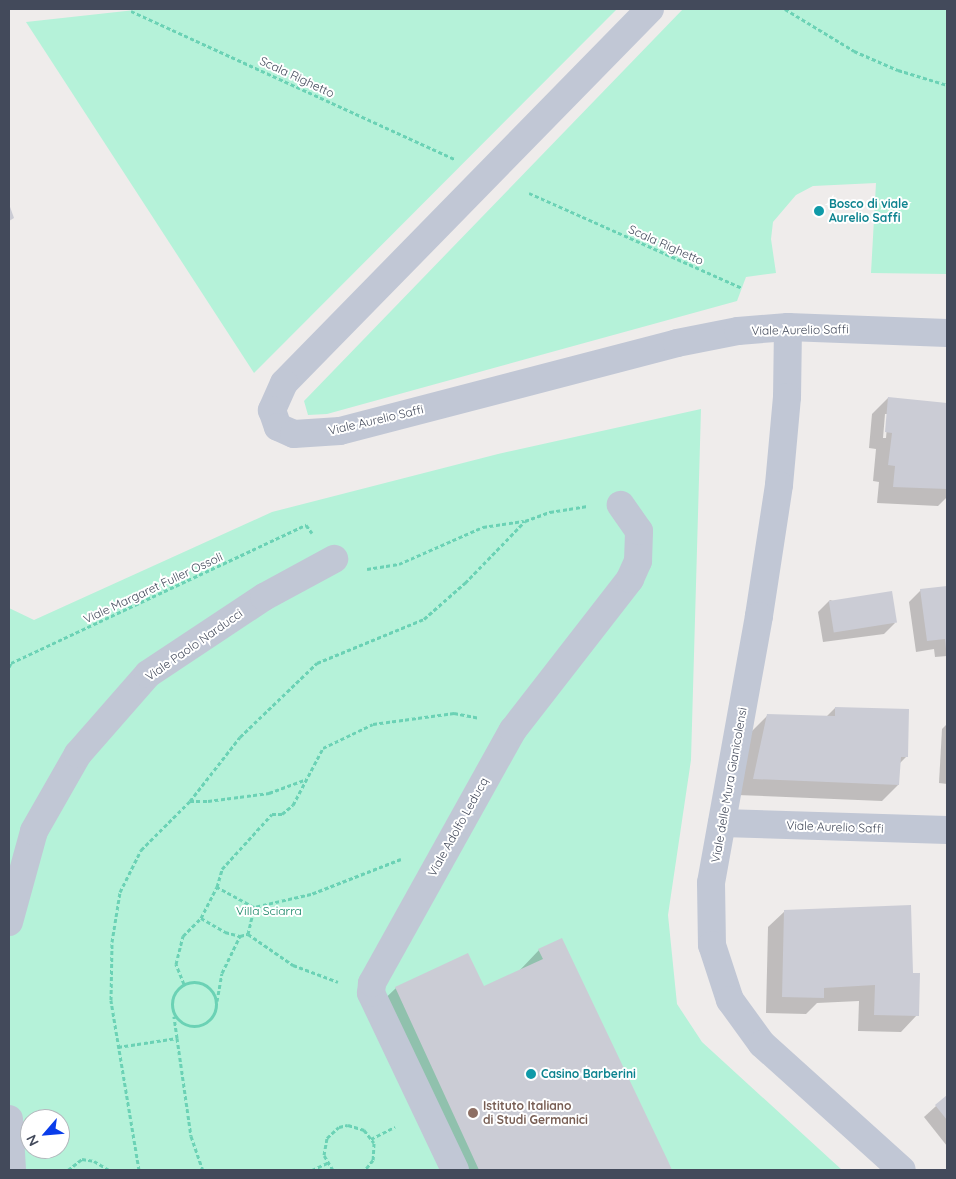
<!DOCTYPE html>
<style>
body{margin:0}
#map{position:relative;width:956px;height:1179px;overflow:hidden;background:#efeceb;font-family:Quicksand,sans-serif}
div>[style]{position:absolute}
.green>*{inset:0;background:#b5f2d9}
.shadow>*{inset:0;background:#0003}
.building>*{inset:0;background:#cbccd5;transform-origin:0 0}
.path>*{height:3px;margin-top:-1.5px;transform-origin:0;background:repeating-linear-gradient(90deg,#6bd2b5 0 4px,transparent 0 6.5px)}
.path>.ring{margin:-1.5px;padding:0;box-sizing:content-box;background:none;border:3px solid #6bd2b5;border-radius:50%}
.minor>*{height:28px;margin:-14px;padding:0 14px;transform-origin:14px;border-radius:14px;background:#c1c7d5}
.dots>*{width:14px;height:14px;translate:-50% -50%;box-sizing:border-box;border:2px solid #fff;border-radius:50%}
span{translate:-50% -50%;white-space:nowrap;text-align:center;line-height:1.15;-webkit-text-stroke:4px #fff;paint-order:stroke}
.street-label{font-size:12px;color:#434a5b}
.culture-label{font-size:12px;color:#0d838f;font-weight:700}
.left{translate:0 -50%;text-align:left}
.park-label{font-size:12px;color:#0f8160}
.education-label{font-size:12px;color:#785e54;font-weight:700}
.frame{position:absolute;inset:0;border:10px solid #434a5b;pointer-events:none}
.north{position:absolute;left:20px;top:1109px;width:50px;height:50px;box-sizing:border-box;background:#fff;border:1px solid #b4b7bd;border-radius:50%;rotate:243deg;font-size:14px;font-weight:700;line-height:20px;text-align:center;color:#434a5b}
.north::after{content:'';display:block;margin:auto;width:18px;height:22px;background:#0a3dea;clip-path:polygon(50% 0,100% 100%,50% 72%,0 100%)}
</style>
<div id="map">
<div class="green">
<i style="clip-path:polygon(144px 9px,617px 9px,254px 373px,26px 22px)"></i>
<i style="clip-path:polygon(683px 9px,947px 9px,947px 274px,871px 273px,876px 183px,813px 186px,796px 195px,773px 222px,771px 239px,776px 273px,746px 277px,737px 301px,327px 414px,308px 415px,304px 401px)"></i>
<i style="clip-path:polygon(evenodd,701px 409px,691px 760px,668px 915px,677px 1004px,702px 1042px,842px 1170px,9px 1170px,9px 608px,34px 620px,272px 512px,498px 454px,701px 409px,30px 1119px,60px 1119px,60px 1149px,30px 1149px,30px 1119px)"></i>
</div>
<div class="shadow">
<i style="clip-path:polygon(evenodd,888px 398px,947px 404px,947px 497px,938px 506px,877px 503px,879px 482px,873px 481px,876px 449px,869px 448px,872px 414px,888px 398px,885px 414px,888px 414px,886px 438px,883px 438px,885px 414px)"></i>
<i style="clip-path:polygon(947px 587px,947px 656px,935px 657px,934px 649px,916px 652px,909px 602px,921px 590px)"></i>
<i style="clip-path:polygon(830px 600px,895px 623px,884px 634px,823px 642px,818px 612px)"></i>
<i style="clip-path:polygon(835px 708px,906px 757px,899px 764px,898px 785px,882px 801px,737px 795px,751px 732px,767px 716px,826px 717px)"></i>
<i style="clip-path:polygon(947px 724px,947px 784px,939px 783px,942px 729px)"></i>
<i style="clip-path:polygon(785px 911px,912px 974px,917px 1015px,901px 1032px,858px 1031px,859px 1001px,817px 1003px,806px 1014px,766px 1013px,768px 927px)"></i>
<i style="clip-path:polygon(562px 940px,671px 1170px,450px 1170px,375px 1008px,396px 988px,484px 988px,519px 971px,539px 950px)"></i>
<i style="clip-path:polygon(947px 1096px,947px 1146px,924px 1117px)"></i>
</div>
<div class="building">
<i style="clip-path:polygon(9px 204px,14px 218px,9px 221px)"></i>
<i style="clip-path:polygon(888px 397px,947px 403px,947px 489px,893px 487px,895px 466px,888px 465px,892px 433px,885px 432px)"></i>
<i style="clip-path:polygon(947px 586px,947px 649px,946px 649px,945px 639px,927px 641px,920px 589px)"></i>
<i style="left:892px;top:591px;width:32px;height:64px;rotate:81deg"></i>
<i style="clip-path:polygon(835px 707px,909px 709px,908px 757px,901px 757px,899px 785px,753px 779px,767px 714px,835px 716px)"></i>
<i style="clip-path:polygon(911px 905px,913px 973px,920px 973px,919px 1016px,874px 1015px,875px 985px,824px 988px,824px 998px,782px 997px,784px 910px)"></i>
<i style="clip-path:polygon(562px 938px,668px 1161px,672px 1170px,479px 1170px,395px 987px,468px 953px,484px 986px,543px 959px,538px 949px)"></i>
<i style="clip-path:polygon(947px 1095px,947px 1120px,935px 1105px)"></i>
</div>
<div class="path">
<i style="left:785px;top:9px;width:81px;rotate:31.3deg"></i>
<i style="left:854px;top:51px;width:48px;rotate:23.4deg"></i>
<i style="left:898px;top:70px;width:51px;rotate:17deg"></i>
<i style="left:131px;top:11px;width:356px;rotate:24.6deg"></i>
<i style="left:529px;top:193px;width:233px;rotate:24deg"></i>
<i style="left:367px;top:569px;width:32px;rotate:-9deg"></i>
<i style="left:399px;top:564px;width:92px;rotate:-23.8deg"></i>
<i style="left:483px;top:527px;width:41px;rotate:-8.3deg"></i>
<i style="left:9px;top:667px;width:4px;rotate:-63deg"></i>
<i style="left:11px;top:663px;width:326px;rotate:-25.1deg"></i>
<i style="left:306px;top:525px;width:10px;rotate:53deg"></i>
<i style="left:190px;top:801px;width:18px"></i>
<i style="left:208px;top:801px;width:62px;rotate:-7.5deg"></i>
<i style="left:269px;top:793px;width:40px;rotate:-20.2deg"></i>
<i style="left:401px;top:859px;width:97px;rotate:158.7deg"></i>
<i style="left:311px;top:894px;width:58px;rotate:167.2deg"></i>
<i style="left:254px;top:907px;width:42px;rotate:-151.6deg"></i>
<i style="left:217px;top:887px;width:19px;rotate:-74deg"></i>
<i style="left:222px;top:869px;width:74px;rotate:-47.7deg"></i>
<i style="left:272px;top:814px;width:10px"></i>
<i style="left:282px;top:814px;width:14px;rotate:-39deg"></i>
<i style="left:293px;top:805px;width:64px;rotate:-62.2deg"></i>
<i style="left:323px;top:748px;width:55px;rotate:-25.6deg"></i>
<i style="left:373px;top:724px;width:82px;rotate:-7.7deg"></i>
<i style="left:454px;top:713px;width:25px;rotate:11deg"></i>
<i style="left:201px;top:918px;width:28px;rotate:30deg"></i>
<i style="left:225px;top:932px;width:16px;rotate:15deg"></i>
<i style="left:240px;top:936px;width:8px;rotate:-14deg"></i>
<i style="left:248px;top:934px;width:55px;rotate:34.6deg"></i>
<i style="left:293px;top:965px;width:48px;rotate:20.7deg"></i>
<i style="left:248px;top:934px;width:28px;rotate:-77deg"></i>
<i class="ring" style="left:172px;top:982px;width:41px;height:41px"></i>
<i style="left:184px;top:984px;width:22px;rotate:-112deg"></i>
<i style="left:176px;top:964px;width:29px;rotate:-76deg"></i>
<i style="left:183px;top:936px;width:25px;rotate:-45deg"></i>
<i style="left:201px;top:918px;width:35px;rotate:-63deg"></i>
<i style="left:217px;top:1001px;width:28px;rotate:-80deg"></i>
<i style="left:222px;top:973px;width:41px;rotate:-64.1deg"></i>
<i style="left:177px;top:1038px;width:99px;rotate:81.9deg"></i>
<i style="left:191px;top:1136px;width:36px;rotate:71deg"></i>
<i style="left:118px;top:1047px;width:60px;rotate:-8.7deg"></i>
<i style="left:177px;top:1038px;width:22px;rotate:-98deg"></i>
<i style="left:371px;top:1139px;width:27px;rotate:-27deg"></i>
<i style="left:68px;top:1170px;width:18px;rotate:-38deg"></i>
<i style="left:82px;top:1159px;width:12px;rotate:9deg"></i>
<i style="left:94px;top:1161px;width:17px;rotate:31deg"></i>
<i style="left:139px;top:1170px;width:172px;rotate:-99.4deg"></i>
<i style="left:111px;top:1000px;width:58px;rotate:-89deg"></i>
<i style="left:112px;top:942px;width:51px;rotate:-80.9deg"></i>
<i style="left:120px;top:892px;width:47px;rotate:-63.4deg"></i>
<i style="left:141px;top:850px;width:69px;rotate:-45deg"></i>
<i style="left:190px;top:801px;width:81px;rotate:-52deg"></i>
<i style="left:240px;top:737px;width:107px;rotate:-43.9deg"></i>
<i style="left:317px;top:663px;width:116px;rotate:-22.4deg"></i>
<i style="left:424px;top:619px;width:55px;rotate:-41.3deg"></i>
<i style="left:465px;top:583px;width:86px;rotate:-45.9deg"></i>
<i style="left:525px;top:521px;width:27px;rotate:-20deg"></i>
<i style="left:550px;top:512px;width:38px;rotate:-9deg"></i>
<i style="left:312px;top:1170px;width:17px;rotate:-25deg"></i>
<i style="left:333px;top:1170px;width:17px;rotate:-121deg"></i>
<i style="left:324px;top:1155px;width:17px;rotate:-80deg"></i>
<i style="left:327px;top:1138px;width:16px;rotate:-43deg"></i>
<i style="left:339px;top:1127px;width:9px;rotate:-13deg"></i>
<i style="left:348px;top:1125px;width:17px;rotate:17deg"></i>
<i style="left:364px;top:1130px;width:16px;rotate:52deg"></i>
<i style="left:374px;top:1143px;width:17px;rotate:93deg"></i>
<i style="left:373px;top:1160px;width:13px;rotate:129deg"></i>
</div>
<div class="minor">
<i style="left:650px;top:9px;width:523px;rotate:134.38deg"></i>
<i style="left:284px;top:383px;width:30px;rotate:114deg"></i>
<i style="left:272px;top:410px;width:18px;rotate:71deg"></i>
<i style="left:278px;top:427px;width:17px;rotate:24deg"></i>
<i style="left:294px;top:434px;width:46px;rotate:-3.7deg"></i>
<i style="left:340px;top:431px;width:348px;rotate:-14.6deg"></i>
<i style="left:677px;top:343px;width:62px;rotate:-11.1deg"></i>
<i style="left:738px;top:331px;width:50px;rotate:-4.6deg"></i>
<i style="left:788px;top:327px;width:159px;rotate:2.2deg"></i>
<i style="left:788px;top:327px;width:70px;rotate:90.8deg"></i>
<i style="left:787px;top:397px;width:88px;rotate:95.2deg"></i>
<i style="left:779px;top:485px;width:133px;rotate:98.7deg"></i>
<i style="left:759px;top:616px;width:271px;rotate:100.2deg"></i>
<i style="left:711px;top:883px;width:62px;rotate:89.1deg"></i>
<i style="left:712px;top:945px;width:58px;rotate:71.9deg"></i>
<i style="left:730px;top:1000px;width:54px;rotate:54deg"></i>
<i style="left:762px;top:1044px;width:188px;rotate:42deg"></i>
<i style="left:722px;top:823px;width:225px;rotate:1.8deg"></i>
<i style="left:9px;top:922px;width:94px;rotate:-74.6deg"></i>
<i style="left:34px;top:831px;width:89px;rotate:-60.3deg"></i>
<i style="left:78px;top:754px;width:106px;rotate:-48.8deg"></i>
<i style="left:148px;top:674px;width:139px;rotate:-33.6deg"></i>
<i style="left:264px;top:597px;width:80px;rotate:-28.5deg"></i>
<i style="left:9px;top:1119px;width:51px;rotate:86.6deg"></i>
<i style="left:455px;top:1170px;width:196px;rotate:-115.4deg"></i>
<i style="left:371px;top:993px;width:10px;rotate:-84deg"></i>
<i style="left:372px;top:983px;width:290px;rotate:-60.9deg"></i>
<i style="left:513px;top:730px;width:191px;rotate:-52.2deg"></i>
<i style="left:630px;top:579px;width:20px;rotate:-66deg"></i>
<i style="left:638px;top:561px;width:30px;rotate:-88deg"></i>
<i style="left:639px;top:531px;width:32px;rotate:-125deg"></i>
</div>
<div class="dots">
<i style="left:819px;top:211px;background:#0f9aa8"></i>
<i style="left:531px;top:1074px;background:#0f9aa8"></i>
<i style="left:473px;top:1113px;background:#8d6e63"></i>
</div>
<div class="street-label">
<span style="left:297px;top:77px;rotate:25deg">Scala Righetto</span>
<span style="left:666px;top:245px;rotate:24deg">Scala Righetto</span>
<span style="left:800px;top:330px;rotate:-1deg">Viale Aurelio Saffi</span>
<span style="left:376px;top:420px;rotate:-13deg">Viale Aurelio Saffi</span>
<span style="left:153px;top:588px;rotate:-25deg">Viale Margaret Fuller Ossoli</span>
<span style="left:194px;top:645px;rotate:-35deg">Viale Paolo Narducci</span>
<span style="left:729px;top:785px;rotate:-80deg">Viale delle Mura Gianicolensi</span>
<span style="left:458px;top:827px;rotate:-61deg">Viale Adolfo Leducq</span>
<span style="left:835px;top:827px;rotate:2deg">Viale Aurelio Saffi</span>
</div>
<div class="culture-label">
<span class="left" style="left:829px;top:211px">Bosco di viale<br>Aurelio Saffi</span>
<span class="left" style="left:541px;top:1074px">Casino Barberini</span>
</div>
<div class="park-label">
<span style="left:269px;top:911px">Villa Sciarra</span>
</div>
<div class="education-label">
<span class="left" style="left:483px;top:1113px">Istituto Italiano<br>di Studi Germanici</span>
</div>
<div class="frame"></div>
<div class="north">N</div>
</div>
